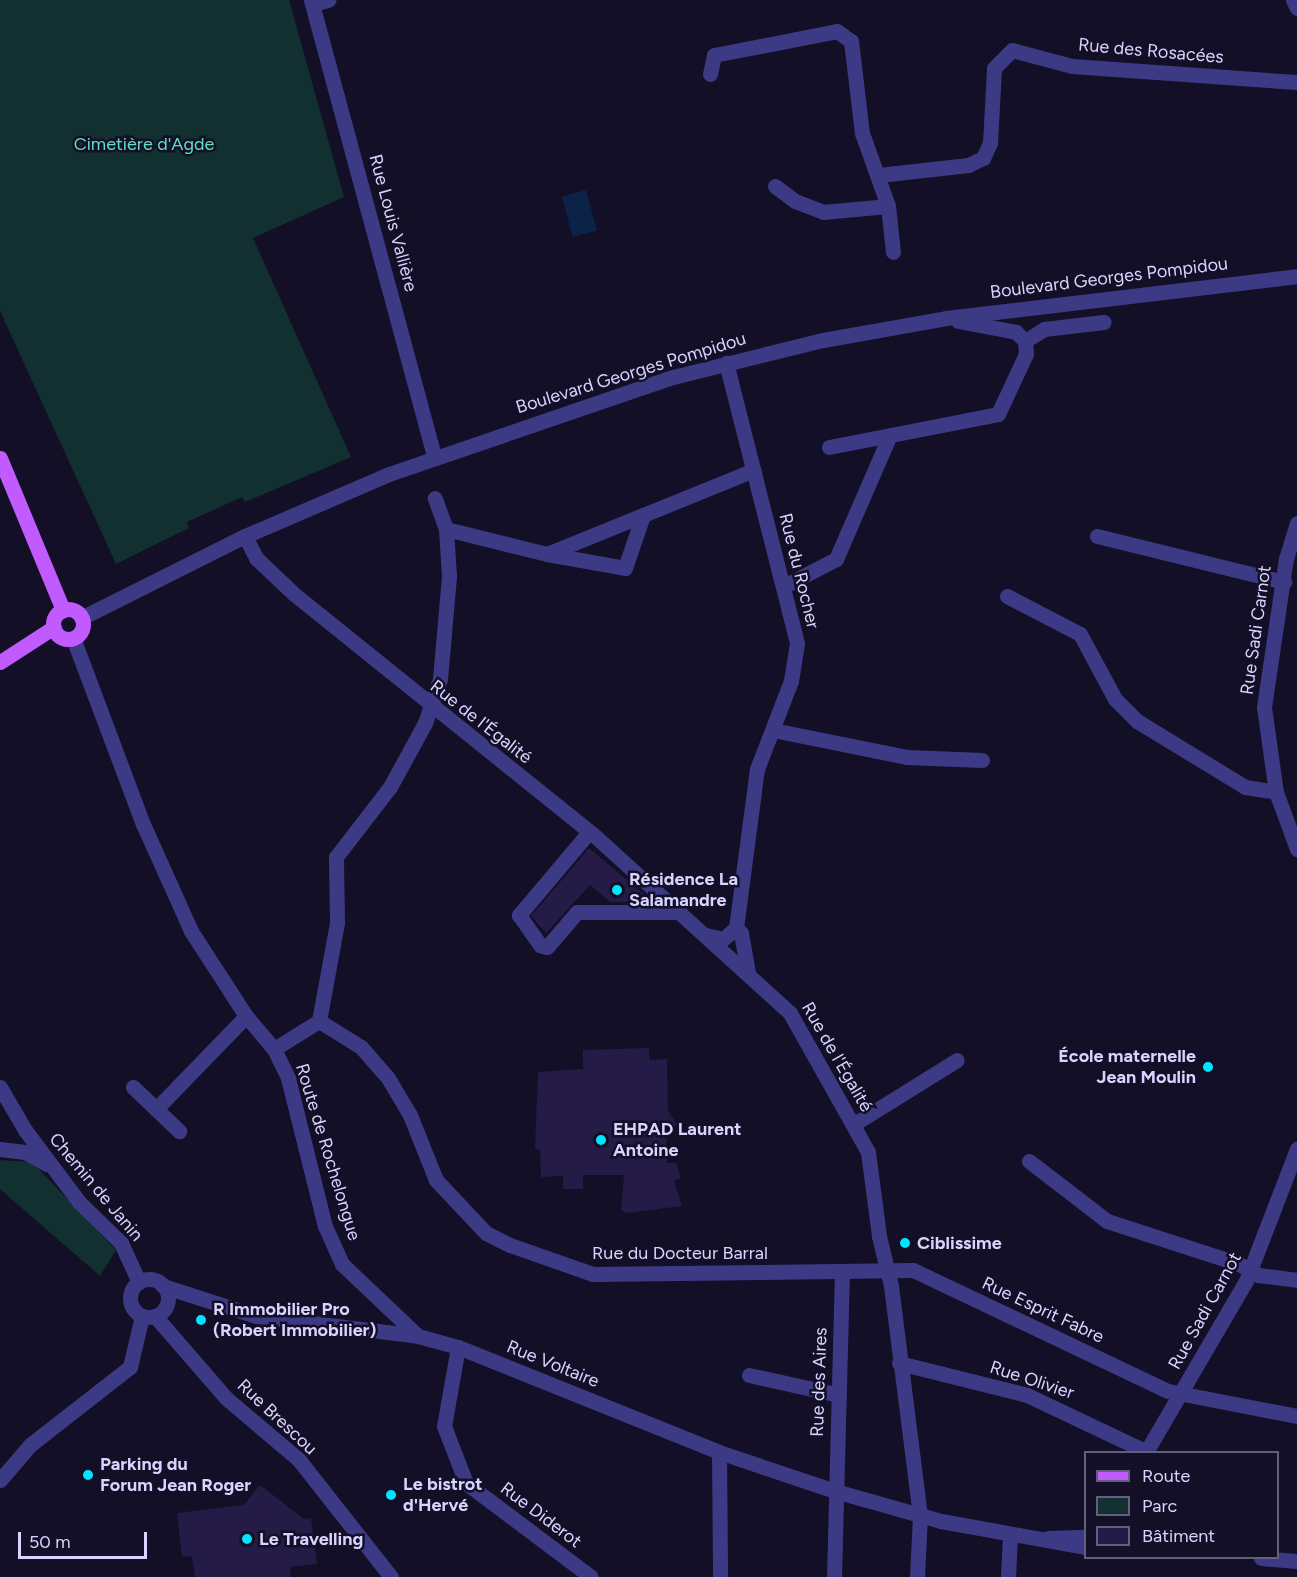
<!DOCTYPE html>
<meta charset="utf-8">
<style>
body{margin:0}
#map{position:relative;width:1297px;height:1577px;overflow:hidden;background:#130f26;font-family:Figtree,sans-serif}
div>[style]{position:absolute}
.green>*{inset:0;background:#12302f}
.water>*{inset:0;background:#0c2248;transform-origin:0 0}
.building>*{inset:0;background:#241b47}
.minor>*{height:15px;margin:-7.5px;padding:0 7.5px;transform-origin:7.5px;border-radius:7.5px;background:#3d3a85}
.minor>.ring{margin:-7.5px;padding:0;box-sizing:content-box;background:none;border:15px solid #3d3a85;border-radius:50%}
.major>*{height:15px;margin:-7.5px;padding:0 7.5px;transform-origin:7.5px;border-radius:7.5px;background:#c25bff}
.major>.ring{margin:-7.5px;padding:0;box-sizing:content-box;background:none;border:15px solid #c25bff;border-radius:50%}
.dots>*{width:16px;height:16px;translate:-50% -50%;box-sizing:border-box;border:3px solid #130f26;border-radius:50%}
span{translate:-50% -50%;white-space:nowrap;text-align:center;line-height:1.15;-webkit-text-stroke:5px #130f26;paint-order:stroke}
.street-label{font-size:18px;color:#d9d4ff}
.park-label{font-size:18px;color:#5fe0c0}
.poi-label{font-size:18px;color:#d9d4ff;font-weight:700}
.left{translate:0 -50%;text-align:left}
.right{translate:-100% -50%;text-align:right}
.legend{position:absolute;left:1084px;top:1451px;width:195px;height:108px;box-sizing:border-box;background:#130f26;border:2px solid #625e7d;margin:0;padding:8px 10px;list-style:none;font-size:18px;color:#d9d4ff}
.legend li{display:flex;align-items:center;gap:12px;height:30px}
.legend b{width:30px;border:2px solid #625e7d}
.scale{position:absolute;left:18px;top:1532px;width:129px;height:27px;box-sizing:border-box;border:3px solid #d9d4ff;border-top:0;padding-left:8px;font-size:18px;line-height:21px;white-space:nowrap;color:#d9d4ff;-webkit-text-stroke:4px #130f26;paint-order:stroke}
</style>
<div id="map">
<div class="green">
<i style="clip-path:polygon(0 0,289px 0,344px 197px,253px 238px,351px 457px,245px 502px,242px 497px,187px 522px,189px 528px,116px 564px,0 311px)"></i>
<i style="clip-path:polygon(0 1160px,32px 1162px,116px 1250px,100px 1276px,0 1189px)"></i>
</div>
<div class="water">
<i style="left:586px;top:190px;width:42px;height:25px;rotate:75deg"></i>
</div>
<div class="building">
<i style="clip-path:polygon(589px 848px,653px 902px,610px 902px,590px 885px,546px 933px,531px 916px)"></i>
<i style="clip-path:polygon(649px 1048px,650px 1060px,667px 1059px,668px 1110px,677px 1125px,666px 1131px,667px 1163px,676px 1163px,681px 1178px,674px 1181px,682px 1206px,627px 1213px,621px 1210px,624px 1175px,583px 1175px,583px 1189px,563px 1189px,563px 1176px,541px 1177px,540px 1149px,535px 1149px,538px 1072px,583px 1069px,583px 1050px)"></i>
<i style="clip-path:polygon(260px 1485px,304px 1519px,311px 1518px,317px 1564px,290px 1567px,291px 1577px,195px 1577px,192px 1556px,182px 1557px,177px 1513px,244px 1505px)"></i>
</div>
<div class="minor">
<i style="left:311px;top:0;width:473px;rotate:74.9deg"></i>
<i style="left:1293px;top:0;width:9px;rotate:63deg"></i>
<i style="left:313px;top:4px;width:16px;rotate:-15deg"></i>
<i style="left:710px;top:74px;width:19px;rotate:-78deg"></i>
<i style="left:714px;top:55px;width:125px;rotate:-11deg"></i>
<i style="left:837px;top:31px;width:17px;rotate:36deg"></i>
<i style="left:851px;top:41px;width:93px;rotate:83.2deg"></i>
<i style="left:862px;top:133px;width:77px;rotate:70.4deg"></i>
<i style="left:888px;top:206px;width:46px;rotate:83.8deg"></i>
<i style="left:879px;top:175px;width:90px;rotate:-6.4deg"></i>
<i style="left:968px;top:165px;width:17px;rotate:-25deg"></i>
<i style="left:983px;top:158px;width:17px;rotate:-65deg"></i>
<i style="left:990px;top:143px;width:75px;rotate:-86.9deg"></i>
<i style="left:994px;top:68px;width:25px;rotate:-45deg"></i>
<i style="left:1012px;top:50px;width:62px;rotate:14.9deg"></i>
<i style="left:1072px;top:66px;width:226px;rotate:4.1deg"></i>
<i style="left:775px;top:186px;width:25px;rotate:37deg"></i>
<i style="left:795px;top:201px;width:30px;rotate:21deg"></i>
<i style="left:823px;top:212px;width:65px;rotate:-5.3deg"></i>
<i style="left:958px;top:321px;width:59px;rotate:10.7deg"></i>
<i style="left:1016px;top:332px;width:13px;rotate:45deg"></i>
<i style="left:829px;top:447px;width:172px;rotate:-11deg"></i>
<i style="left:998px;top:414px;width:66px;rotate:-65deg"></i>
<i style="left:1026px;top:354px;width:13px;rotate:-94deg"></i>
<i style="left:1025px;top:341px;width:22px;rotate:-32deg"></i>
<i style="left:1044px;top:329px;width:60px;rotate:-6.7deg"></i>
<i style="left:1297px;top:523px;width:37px;rotate:107deg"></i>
<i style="left:1286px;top:558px;width:151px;rotate:98.4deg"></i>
<i style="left:1264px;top:707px;width:86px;rotate:82deg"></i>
<i style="left:1276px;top:792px;width:61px;rotate:69.8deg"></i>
<i style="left:446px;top:529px;width:104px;rotate:13.9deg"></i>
<i style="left:547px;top:554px;width:223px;rotate:-22.1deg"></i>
<i style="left:245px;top:536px;width:25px;rotate:63deg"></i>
<i style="left:256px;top:558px;width:52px;rotate:43.5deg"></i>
<i style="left:294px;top:594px;width:388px;rotate:38.8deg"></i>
<i style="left:596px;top:837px;width:262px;rotate:42.2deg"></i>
<i style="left:790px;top:1013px;width:159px;rotate:60.7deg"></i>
<i style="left:868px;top:1152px;width:85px;rotate:82.5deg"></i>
<i style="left:879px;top:1236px;width:51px;rotate:76.5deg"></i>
<i style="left:891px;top:1286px;width:232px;rotate:82.8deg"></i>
<i style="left:920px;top:1516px;width:61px;rotate:92.8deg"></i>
<i style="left:1097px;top:536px;width:193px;rotate:13.8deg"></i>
<i style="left:547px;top:554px;width:79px;rotate:10.2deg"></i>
<i style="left:625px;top:568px;width:56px;rotate:-71.2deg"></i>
<i style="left:784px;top:586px;width:59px;rotate:-27.4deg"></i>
<i style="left:836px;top:559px;width:135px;rotate:-66.5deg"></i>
<i style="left:1007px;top:596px;width:82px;rotate:27.5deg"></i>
<i style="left:1080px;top:634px;width:74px;rotate:61.7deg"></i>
<i style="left:1115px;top:699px;width:31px;rotate:45deg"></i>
<i style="left:1137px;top:721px;width:127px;rotate:31.4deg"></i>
<i style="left:1245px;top:787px;width:31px;rotate:9deg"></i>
<i style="left:81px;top:618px;width:183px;rotate:-26.6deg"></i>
<i style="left:245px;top:536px;width:157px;rotate:-23.3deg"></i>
<i style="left:389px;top:474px;width:300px;rotate:-18.9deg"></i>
<i style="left:673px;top:377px;width:154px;rotate:-13.9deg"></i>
<i style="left:823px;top:340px;width:125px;rotate:-10.1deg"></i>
<i style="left:946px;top:318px;width:354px;rotate:-6.8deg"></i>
<i style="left:73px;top:638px;width:199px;rotate:69.4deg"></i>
<i style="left:143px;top:824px;width:117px;rotate:65.8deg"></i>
<i style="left:191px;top:931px;width:101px;rotate:57.1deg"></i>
<i style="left:246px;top:1016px;width:43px;rotate:49.7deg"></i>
<i style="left:274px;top:1049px;width:32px;rotate:64deg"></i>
<i style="left:288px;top:1078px;width:153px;rotate:76deg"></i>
<i style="left:325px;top:1226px;width:42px;rotate:65.9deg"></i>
<i style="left:342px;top:1264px;width:105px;rotate:43.5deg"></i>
<i style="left:773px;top:730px;width:137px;rotate:11.4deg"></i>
<i style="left:907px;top:757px;width:75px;rotate:2.3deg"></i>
<i style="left:589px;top:832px;width:109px;rotate:130.1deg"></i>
<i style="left:519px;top:915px;width:37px;rotate:55deg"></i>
<i style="left:540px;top:945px;width:7px;rotate:16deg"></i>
<i style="left:547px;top:947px;width:46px;rotate:-49.4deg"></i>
<i style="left:577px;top:912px;width:103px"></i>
<i style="left:736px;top:928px;width:7px;rotate:45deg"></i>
<i style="left:741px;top:933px;width:40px;rotate:80deg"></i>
<i style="left:706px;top:935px;width:17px;rotate:13deg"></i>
<i style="left:723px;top:939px;width:17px;rotate:-40deg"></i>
<i style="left:736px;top:928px;width:160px;rotate:-82.5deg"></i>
<i style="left:757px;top:769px;width:94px;rotate:-68.9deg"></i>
<i style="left:791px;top:681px;width:38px;rotate:-81deg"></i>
<i style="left:797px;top:643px;width:289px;rotate:-104.2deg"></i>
<i style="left:319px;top:1021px;width:49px;rotate:31.8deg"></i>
<i style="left:361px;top:1047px;width:41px;rotate:48.9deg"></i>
<i style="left:388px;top:1078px;width:43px;rotate:59.3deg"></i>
<i style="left:410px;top:1115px;width:70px;rotate:68.2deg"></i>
<i style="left:436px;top:1180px;width:73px;rotate:46.7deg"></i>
<i style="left:486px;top:1233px;width:27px;rotate:27deg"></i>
<i style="left:510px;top:1245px;width:88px;rotate:19.3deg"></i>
<i style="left:593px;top:1274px;width:320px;rotate:-0.7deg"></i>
<i style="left:913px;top:1270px;width:282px;rotate:25.4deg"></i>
<i style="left:1168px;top:1391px;width:131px;rotate:11deg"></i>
<i style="left:319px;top:1021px;width:100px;rotate:-79.6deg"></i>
<i style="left:337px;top:923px;width:66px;rotate:-90.9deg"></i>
<i style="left:336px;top:857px;width:88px;rotate:-52.4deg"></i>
<i style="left:390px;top:787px;width:73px;rotate:-61.3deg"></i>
<i style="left:425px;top:723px;width:46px;rotate:-71.2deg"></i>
<i style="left:440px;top:679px;width:103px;rotate:-85deg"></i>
<i style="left:449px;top:576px;width:47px;rotate:-93.7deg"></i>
<i style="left:446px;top:529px;width:33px;rotate:-110deg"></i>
<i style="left:274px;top:1049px;width:53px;rotate:-31.9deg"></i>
<i style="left:0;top:1087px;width:50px;rotate:59.8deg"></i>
<i style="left:25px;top:1130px;width:90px;rotate:53.1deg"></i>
<i style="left:79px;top:1202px;width:59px;rotate:44.3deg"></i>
<i style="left:121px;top:1243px;width:43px;rotate:65.2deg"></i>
<i style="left:133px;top:1087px;width:64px;rotate:43.7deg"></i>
<i style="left:156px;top:1109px;width:129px;rotate:-45.9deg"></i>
<i style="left:854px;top:1124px;width:121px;rotate:-31.9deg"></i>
<i style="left:0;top:1149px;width:25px;rotate:7deg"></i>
<i style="left:25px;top:1152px;width:25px;rotate:29deg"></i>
<i style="left:1029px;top:1161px;width:98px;rotate:37.6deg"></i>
<i style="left:1107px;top:1221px;width:139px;rotate:18deg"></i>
<i style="left:1239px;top:1264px;width:22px;rotate:30deg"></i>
<i style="left:1258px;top:1275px;width:39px;rotate:7deg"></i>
<i class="ring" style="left:130px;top:1279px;width:23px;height:23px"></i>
<i style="left:163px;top:1286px;width:98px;rotate:17.9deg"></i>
<i style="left:256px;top:1316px;width:163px;rotate:7deg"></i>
<i style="left:418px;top:1336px;width:41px;rotate:15.4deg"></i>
<i style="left:458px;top:1347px;width:281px;rotate:21.9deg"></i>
<i style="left:719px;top:1452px;width:122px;rotate:18.6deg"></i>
<i style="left:835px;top:1491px;width:110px;rotate:15.8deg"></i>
<i style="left:941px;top:1521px;width:147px;rotate:10.2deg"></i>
<i style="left:155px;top:1316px;width:108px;rotate:49.1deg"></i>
<i style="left:226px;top:1398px;width:96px;rotate:40.3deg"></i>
<i style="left:299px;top:1460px;width:149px;rotate:51.8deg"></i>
<i style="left:458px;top:1347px;width:80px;rotate:100deg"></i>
<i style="left:444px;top:1426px;width:61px;rotate:68.9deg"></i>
<i style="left:466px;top:1483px;width:156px;rotate:36.9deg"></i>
<i style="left:899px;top:1363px;width:132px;rotate:14deg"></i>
<i style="left:1027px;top:1395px;width:133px;rotate:25.4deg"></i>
<i style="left:749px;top:1375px;width:92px;rotate:12.5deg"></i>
<i style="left:719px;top:1452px;width:125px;rotate:89.5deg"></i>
<i style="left:1146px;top:1452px;width:198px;rotate:-59.7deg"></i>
<i style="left:1246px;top:1281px;width:142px;rotate:-68.9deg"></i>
<i style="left:0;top:1480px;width:46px;rotate:-49.4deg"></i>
<i style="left:30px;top:1445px;width:127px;rotate:-38deg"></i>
<i style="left:130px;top:1367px;width:52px;rotate:-76.8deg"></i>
<i style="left:1048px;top:1538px;width:38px;rotate:-2deg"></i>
<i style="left:1261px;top:1558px;width:36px;rotate:5deg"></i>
<i style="left:834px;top:1577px;width:304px;rotate:-88.5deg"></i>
<i style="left:1008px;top:1577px;width:43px;rotate:-87.3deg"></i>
</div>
<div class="major">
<i style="left:0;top:458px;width:165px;rotate:67.5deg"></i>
<i class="ring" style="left:53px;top:609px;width:15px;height:15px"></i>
<i style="left:0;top:662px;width:64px;rotate:-32.9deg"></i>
</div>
<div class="dots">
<i style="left:617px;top:890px;background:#00e5ff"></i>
<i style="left:1208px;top:1067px;background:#00e5ff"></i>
<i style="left:601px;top:1140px;background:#00e5ff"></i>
<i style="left:905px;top:1243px;background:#00e5ff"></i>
<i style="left:201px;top:1320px;background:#00e5ff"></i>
<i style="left:88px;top:1475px;background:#00e5ff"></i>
<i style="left:391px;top:1495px;background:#00e5ff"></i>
<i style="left:247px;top:1539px;background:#00e5ff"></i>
</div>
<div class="street-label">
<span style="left:1151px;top:51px;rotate:5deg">Rue des Rosacées</span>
<span style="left:393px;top:223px;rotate:75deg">Rue Louis Vallière</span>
<span style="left:1109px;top:278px;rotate:-7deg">Boulevard Georges Pompidou</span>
<span style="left:631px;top:373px;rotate:-17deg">Boulevard Georges Pompidou</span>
<span style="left:799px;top:571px;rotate:76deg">Rue du Rocher</span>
<span style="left:1256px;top:630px;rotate:-82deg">Rue Sadi Carnot</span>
<span style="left:481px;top:722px;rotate:38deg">Rue de l'Égalité</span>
<span style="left:837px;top:1057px;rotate:60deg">Rue de l'Égalité</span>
<span style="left:328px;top:1152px;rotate:73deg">Route de Rochelongue</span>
<span style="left:96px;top:1187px;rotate:50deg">Chemin de Janin</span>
<span style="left:680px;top:1253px">Rue du Docteur Barral</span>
<span style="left:1043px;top:1310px;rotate:25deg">Rue Esprit Fabre</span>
<span style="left:1205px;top:1311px;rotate:-61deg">Rue Sadi Carnot</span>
<span style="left:553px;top:1364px;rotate:22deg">Rue Voltaire</span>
<span style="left:1032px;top:1380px;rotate:18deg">Rue Olivier</span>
<span style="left:819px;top:1382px;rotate:-88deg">Rue des Aires</span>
<span style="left:277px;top:1417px;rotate:43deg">Rue Brescou</span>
<span style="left:541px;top:1515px;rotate:37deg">Rue Diderot</span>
</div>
<div class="park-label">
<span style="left:144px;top:144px">Cimetière d'Agde</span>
</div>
<div class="poi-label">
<span class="left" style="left:629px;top:890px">Résidence La<br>Salamandre</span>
<span class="right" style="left:1196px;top:1067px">École maternelle<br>Jean Moulin</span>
<span class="left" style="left:613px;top:1140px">EHPAD Laurent<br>Antoine</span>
<span class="left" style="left:917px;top:1243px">Ciblissime</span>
<span class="left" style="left:213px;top:1320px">R Immobilier Pro<br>(Robert Immobilier)</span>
<span class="left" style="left:100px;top:1475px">Parking du<br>Forum Jean Roger</span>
<span class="left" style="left:403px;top:1495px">Le bistrot<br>d'Hervé</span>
<span class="left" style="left:259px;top:1539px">Le Travelling</span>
</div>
<ul class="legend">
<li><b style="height:8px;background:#c25bff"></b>Route</li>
<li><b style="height:16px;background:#12302f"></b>Parc</li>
<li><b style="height:16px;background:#241b47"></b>Bâtiment</li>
</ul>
<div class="scale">50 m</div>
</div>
